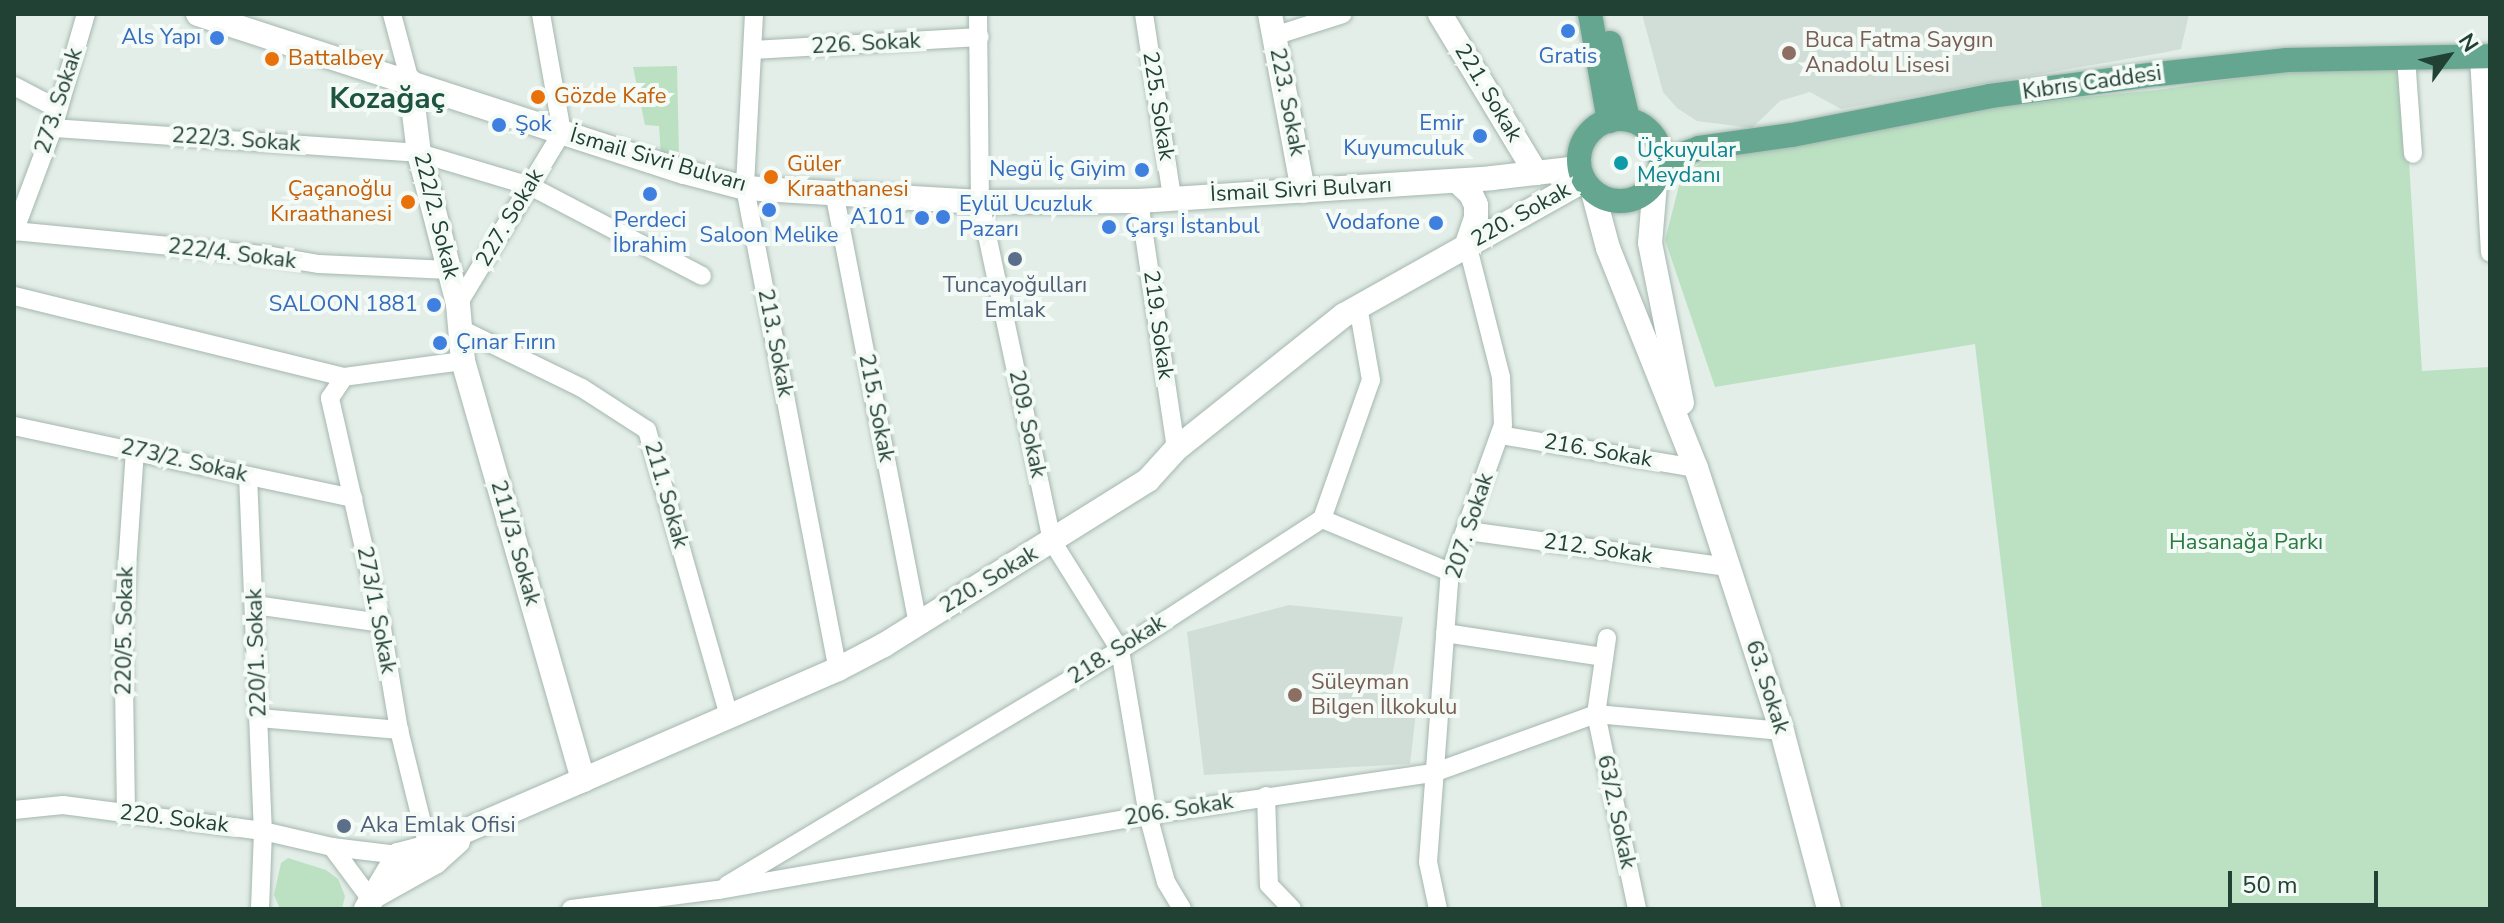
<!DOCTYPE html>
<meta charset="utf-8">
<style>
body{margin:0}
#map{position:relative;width:2504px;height:923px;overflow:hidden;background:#e3eee8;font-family:"Nunito Sans",sans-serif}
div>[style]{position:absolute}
.built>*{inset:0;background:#d1ded7}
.green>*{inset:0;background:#bbe0c2}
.roads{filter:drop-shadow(0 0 2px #a5b7af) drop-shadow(0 0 2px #a5b7af)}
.street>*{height:18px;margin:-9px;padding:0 9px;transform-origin:9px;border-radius:9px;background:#fff}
.secondary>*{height:24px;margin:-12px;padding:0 12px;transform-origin:12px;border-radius:12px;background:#fff}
.primary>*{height:24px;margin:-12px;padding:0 12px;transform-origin:12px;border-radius:12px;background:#65a690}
.primary>.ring{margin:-12px;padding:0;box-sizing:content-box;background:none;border:24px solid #65a690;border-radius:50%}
.dots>*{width:22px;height:22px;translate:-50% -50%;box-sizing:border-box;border:4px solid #f4faf6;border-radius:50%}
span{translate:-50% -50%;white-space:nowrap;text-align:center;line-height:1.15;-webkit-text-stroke:8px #f4faf6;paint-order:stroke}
.shop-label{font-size:22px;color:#366cbe}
.right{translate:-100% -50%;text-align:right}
.left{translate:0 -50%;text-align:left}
.education-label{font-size:22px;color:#785e54}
.street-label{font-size:22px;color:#214135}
.food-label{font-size:22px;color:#c56008}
.culture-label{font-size:22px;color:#0d838f}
.service-label{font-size:22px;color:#4e5e75}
.park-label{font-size:22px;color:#297a41}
.district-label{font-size:30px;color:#1c5441;font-weight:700}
.frame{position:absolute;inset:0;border:16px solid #214135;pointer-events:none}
.north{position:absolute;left:2408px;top:16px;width:80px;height:80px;-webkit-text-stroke:6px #f4faf6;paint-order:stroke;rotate:57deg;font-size:22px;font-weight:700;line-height:32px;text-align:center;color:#214135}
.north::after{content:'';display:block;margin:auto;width:28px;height:36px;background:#214135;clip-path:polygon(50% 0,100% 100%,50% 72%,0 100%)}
.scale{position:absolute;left:2228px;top:871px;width:150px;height:36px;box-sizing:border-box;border:4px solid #214135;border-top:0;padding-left:10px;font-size:24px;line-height:28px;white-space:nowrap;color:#214135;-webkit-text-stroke:6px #f4faf6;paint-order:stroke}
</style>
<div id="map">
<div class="built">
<i style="clip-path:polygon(1642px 14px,2189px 14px,2181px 49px,2167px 52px,1841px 109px,1810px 92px,1780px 101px,1752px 128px,1697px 121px,1677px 108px,1663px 92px)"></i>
<i style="clip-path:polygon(1289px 605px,1403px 617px,1392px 677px,1399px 718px,1416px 713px,1410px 764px,1204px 775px,1187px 632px)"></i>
</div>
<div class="green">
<i style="clip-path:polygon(2403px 64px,2422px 371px,2490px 367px,2490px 909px,2042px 909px,1975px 344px,1715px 387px,1665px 240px,1682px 174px,1711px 158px,1978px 108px,2157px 90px,2281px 72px)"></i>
<i style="clip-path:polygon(677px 66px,679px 157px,661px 155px,659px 126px,645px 125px,633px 67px)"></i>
<i style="clip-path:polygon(288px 858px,326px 870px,338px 879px,345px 896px,342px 909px,280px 909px,274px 895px,281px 863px)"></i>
</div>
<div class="roads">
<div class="street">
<i style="left:392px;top:14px;width:69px;rotate:75deg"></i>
<i style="left:754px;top:14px;width:174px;rotate:93deg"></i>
<i style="left:745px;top:188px;width:490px;rotate:79.1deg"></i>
<i style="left:978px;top:14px;width:188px;rotate:89.4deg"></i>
<i style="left:980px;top:202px;width:347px;rotate:78deg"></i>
<i style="left:1052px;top:541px;width:128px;rotate:58deg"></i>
<i style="left:1120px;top:650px;width:167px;rotate:80.4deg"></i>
<i style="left:1148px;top:815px;width:69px;rotate:75deg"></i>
<i style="left:1166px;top:882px;width:31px;rotate:59deg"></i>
<i style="left:1144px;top:14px;width:186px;rotate:81.3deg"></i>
<i style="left:1274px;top:36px;width:72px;rotate:-17.7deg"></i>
<i style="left:753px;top:50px;width:227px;rotate:-3.3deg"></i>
<i style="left:2479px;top:56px;width:197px;rotate:86.8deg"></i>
<i style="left:2406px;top:58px;width:96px;rotate:85.8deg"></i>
<i style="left:14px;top:86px;width:50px;rotate:27.6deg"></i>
<i style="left:53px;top:128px;width:367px;rotate:3.9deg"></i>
<i style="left:419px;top:153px;width:116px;rotate:16.6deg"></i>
<i style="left:530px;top:186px;width:194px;rotate:27.6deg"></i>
<i style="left:834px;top:192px;width:439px;rotate:79deg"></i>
<i style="left:1139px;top:201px;width:251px;rotate:81.5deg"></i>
<i style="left:14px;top:231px;width:252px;rotate:5.5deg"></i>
<i style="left:265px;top:255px;width:55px;rotate:9.5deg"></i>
<i style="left:319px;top:264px;width:130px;rotate:2.6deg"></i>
<i style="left:14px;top:232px;width:111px;rotate:-69.4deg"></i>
<i style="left:53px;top:128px;width:119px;rotate:-73.9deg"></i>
<i style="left:14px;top:296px;width:340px;rotate:13.8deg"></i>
<i style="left:458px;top:304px;width:201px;rotate:-58.8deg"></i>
<i style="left:562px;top:132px;width:120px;rotate:-100.1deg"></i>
<i style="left:463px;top:330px;width:132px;rotate:26deg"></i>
<i style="left:582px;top:388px;width:77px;rotate:32.9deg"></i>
<i style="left:647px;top:430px;width:298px;rotate:74deg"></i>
<i style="left:14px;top:426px;width:347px;rotate:12deg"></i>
<i style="left:1500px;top:435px;width:199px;rotate:9.6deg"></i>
<i style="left:248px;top:476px;width:355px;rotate:87.6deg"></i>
<i style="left:263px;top:831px;width:78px;rotate:92.2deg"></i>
<i style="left:1322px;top:519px;width:139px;rotate:22.5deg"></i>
<i style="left:1468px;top:531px;width:262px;rotate:7.9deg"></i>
<i style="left:255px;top:605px;width:127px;rotate:8.1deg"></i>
<i style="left:1445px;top:633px;width:161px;rotate:8.6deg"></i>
<i style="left:1607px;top:638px;width:77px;rotate:98.2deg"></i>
<i style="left:1596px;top:714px;width:199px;rotate:78.1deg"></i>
<i style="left:259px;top:718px;width:141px;rotate:4.9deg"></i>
<i style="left:1266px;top:796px;width:89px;rotate:88.1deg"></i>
<i style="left:1269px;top:885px;width:33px;rotate:46deg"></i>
<i style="left:14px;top:810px;width:49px;rotate:-5.8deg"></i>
<i style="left:63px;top:805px;width:202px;rotate:7.4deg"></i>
<i style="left:263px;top:831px;width:71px;rotate:13.1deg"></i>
<i style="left:332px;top:847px;width:66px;rotate:6.9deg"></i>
<i style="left:126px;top:813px;width:187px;rotate:-90.9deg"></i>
<i style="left:123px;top:626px;width:177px;rotate:-86.1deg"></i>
<i style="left:332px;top:847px;width:64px;rotate:53.3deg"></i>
<i style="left:428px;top:847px;width:121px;rotate:-103.9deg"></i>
<i style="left:399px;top:730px;width:109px;rotate:-99.5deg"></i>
<i style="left:381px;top:623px;width:231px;rotate:-102.8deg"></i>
<i style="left:330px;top:398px;width:25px;rotate:-56deg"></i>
<i style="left:344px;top:377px;width:120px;rotate:-7.7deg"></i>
<i style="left:727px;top:885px;width:458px;rotate:-30.9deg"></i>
<i style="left:1120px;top:650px;width:241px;rotate:-33deg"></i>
<i style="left:1322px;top:519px;width:147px;rotate:-70.6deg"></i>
<i style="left:1371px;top:380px;width:75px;rotate:-100deg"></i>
<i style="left:571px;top:909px;width:148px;rotate:-7.4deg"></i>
<i style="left:718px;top:890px;width:436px;rotate:-9.9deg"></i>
<i style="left:1148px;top:815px;width:288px;rotate:-8.4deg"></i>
<i style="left:1433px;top:773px;width:173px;rotate:-19.9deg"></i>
<i style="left:1596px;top:714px;width:187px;rotate:5.2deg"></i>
<i style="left:1438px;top:909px;width:48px;rotate:-102deg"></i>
<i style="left:1428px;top:862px;width:291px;rotate:-85.7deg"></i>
<i style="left:1450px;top:572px;width:156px;rotate:-70.2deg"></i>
<i style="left:1503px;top:425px;width:48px;rotate:-92.4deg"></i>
<i style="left:1501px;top:377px;width:137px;rotate:-104.3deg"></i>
</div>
<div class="secondary">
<i style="left:198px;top:14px;width:511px;rotate:18.01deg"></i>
<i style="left:684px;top:172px;width:63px;rotate:14.7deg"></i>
<i style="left:745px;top:188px;width:235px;rotate:3.4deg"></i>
<i style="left:980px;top:202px;width:159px;rotate:-0.4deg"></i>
<i style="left:1139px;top:201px;width:354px;rotate:-3.7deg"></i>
<i style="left:1492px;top:178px;width:88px;rotate:-6.6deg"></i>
<i style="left:1270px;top:14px;width:180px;rotate:79.4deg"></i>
<i style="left:1440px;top:14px;width:186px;rotate:58.9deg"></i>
<i style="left:410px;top:81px;width:73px;rotate:82.9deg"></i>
<i style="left:419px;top:153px;width:156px;rotate:75.5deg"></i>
<i style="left:458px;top:304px;width:57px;rotate:85deg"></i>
<i style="left:463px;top:361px;width:436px;rotate:74deg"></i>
<i style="left:1457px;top:181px;width:19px;rotate:43deg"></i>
<i style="left:1471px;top:194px;width:12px;rotate:66deg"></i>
<i style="left:1476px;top:205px;width:13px;rotate:90deg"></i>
<i style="left:1476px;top:218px;width:28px;rotate:109deg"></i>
<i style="left:1655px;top:184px;width:59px;rotate:94.8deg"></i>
<i style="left:1650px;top:243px;width:163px;rotate:78.7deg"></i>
<i style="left:1593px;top:192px;width:58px;rotate:75deg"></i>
<i style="left:1608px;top:248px;width:237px;rotate:68.2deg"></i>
<i style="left:1696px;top:468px;width:277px;rotate:71.9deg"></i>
<i style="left:1782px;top:731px;width:184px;rotate:75.2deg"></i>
<i style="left:376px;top:895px;width:68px;rotate:-29.2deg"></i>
<i style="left:435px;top:862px;width:31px;rotate:-42deg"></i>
<i style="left:366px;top:909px;width:63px;rotate:-59.3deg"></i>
<i style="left:398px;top:855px;width:31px;rotate:-15deg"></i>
<i style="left:428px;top:847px;width:169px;rotate:-23.4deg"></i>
<i style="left:583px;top:780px;width:278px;rotate:-23.5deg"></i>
<i style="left:838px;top:669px;width:52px;rotate:-27.6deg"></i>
<i style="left:884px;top:645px;width:311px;rotate:-32deg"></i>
<i style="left:1148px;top:480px;width:42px;rotate:-47.9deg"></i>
<i style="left:1176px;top:449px;width:215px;rotate:-38.6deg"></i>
<i style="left:1344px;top:315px;width:274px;rotate:-29.3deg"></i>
</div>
<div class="primary">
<i style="left:1590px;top:14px;width:109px;rotate:79.9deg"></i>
<i style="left:1610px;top:43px;width:78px;rotate:76.7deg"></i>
<i class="ring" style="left:1579px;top:119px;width:58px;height:58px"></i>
<i style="left:1662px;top:161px;width:39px;rotate:-19deg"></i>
<i style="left:1699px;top:148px;width:94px;rotate:-8deg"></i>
<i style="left:1792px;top:135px;width:202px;rotate:-11.1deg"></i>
<i style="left:1990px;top:96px;width:169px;rotate:-7.5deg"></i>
<i style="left:2158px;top:74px;width:130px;rotate:-6.2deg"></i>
<i style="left:2287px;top:60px;width:203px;rotate:-1.1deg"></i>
</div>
</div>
<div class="dots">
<i style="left:1568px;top:31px;background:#3f7fe0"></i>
<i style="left:217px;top:38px;background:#3f7fe0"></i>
<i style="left:1789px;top:53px;background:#8d6e63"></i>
<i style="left:272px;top:59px;background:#e8710a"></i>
<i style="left:538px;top:97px;background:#e8710a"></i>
<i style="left:499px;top:125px;background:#3f7fe0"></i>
<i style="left:1480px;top:136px;background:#3f7fe0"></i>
<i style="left:1621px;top:163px;background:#0f9aa8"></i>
<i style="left:1142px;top:170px;background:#3f7fe0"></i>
<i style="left:771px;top:177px;background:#e8710a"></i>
<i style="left:650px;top:194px;background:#3f7fe0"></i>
<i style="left:408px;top:202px;background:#e8710a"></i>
<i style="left:769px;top:210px;background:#3f7fe0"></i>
<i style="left:943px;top:217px;background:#3f7fe0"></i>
<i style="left:922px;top:218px;background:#3f7fe0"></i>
<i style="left:1436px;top:223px;background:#3f7fe0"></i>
<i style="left:1109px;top:227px;background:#3f7fe0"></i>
<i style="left:1015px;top:259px;background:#5c6f8a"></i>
<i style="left:434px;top:305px;background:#3f7fe0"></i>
<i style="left:440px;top:343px;background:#3f7fe0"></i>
<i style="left:1295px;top:695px;background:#8d6e63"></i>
<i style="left:344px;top:826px;background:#5c6f8a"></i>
</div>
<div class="shop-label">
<span class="right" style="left:201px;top:38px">Als Yapı</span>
<span style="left:1568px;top:57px">Gratis</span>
<span class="right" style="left:1464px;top:136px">Emir<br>Kuyumculuk</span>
<span class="left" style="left:515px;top:125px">Şok</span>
<span class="right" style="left:1126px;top:170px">Negü İç Giyim</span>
<span class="left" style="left:959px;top:217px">Eylül Ucuzluk<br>Pazarı</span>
<span class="right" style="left:906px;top:218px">A101</span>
<span style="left:650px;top:233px">Perdeci<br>İbrahim</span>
<span class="right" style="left:1420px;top:223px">Vodafone</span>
<span class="left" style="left:1125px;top:227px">Çarşı İstanbul</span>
<span style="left:769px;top:236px">Saloon Melike</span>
<span class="right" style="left:418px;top:305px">SALOON 1881</span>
<span class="left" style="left:456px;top:343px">Çınar Fırın</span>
</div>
<div class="education-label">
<span class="left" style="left:1805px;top:53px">Buca Fatma Saygın<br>Anadolu Lisesi</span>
<span class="left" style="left:1311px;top:695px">Süleyman<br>Bilgen İlkokulu</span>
</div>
<div class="street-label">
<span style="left:866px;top:44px;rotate:-3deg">226. Sokak</span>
<span style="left:2092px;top:83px;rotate:-8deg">Kıbrıs Caddesi</span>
<span style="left:1488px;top:93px;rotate:59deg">221. Sokak</span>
<span style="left:59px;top:101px;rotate:-72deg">273. Sokak</span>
<span style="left:1287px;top:102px;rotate:79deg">223. Sokak</span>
<span style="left:1158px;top:106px;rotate:81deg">225. Sokak</span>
<span style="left:236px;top:140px;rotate:4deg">222/3. Sokak</span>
<span style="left:658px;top:160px;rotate:16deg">İsmail Sivri Bulvarı</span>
<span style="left:1301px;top:190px;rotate:-3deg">İsmail Sivri Bulvarı</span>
<span style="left:1521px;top:215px;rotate:-29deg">220. Sokak</span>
<span style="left:436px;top:216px;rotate:76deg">222/2. Sokak</span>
<span style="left:510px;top:218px;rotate:-59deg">227. Sokak</span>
<span style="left:232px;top:254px;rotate:7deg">222/4. Sokak</span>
<span style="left:1158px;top:325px;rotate:82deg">219. Sokak</span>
<span style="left:775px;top:343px;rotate:79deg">213. Sokak</span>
<span style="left:876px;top:408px;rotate:79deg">215. Sokak</span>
<span style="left:1027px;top:424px;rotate:78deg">209. Sokak</span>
<span style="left:1598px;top:451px;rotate:10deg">216. Sokak</span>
<span style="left:184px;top:461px;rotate:13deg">273/2. Sokak</span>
<span style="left:666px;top:495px;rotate:74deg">211. Sokak</span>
<span style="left:1470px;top:526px;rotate:-72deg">207. Sokak</span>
<span style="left:515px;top:543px;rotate:74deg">211/3. Sokak</span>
<span style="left:1598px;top:549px;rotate:8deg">212. Sokak</span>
<span style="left:989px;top:580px;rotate:-31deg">220. Sokak</span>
<span style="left:376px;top:610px;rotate:79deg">273/1. Sokak</span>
<span style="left:125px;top:631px;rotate:-89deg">220/5. Sokak</span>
<span style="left:1117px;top:650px;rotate:-32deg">218. Sokak</span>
<span style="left:257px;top:653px;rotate:-92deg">220/1. Sokak</span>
<span style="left:1767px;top:687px;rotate:72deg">63. Sokak</span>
<span style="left:1179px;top:810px;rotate:-9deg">206. Sokak</span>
<span style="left:1616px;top:812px;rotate:78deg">63/2. Sokak</span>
<span style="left:174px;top:819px;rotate:7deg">220. Sokak</span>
</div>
<div class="food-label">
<span class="left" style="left:288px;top:59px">Battalbey</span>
<span class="left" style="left:554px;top:97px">Gözde Kafe</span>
<span class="left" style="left:787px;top:177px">Güler<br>Kıraathanesi</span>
<span class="right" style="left:392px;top:202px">Çaçanoğlu<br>Kıraathanesi</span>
</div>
<div class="culture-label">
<span class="left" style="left:1637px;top:163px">Üçkuyular<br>Meydanı</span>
</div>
<div class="service-label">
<span style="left:1015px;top:298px">Tuncayoğulları<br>Emlak</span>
<span class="left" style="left:360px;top:826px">Aka Emlak Ofisi</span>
</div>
<div class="park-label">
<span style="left:2246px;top:543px">Hasanağa Parkı</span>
</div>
<div class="district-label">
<span style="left:387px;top:99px">Kozağaç</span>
</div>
<div class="frame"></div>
<div class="north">N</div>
<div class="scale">50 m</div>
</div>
